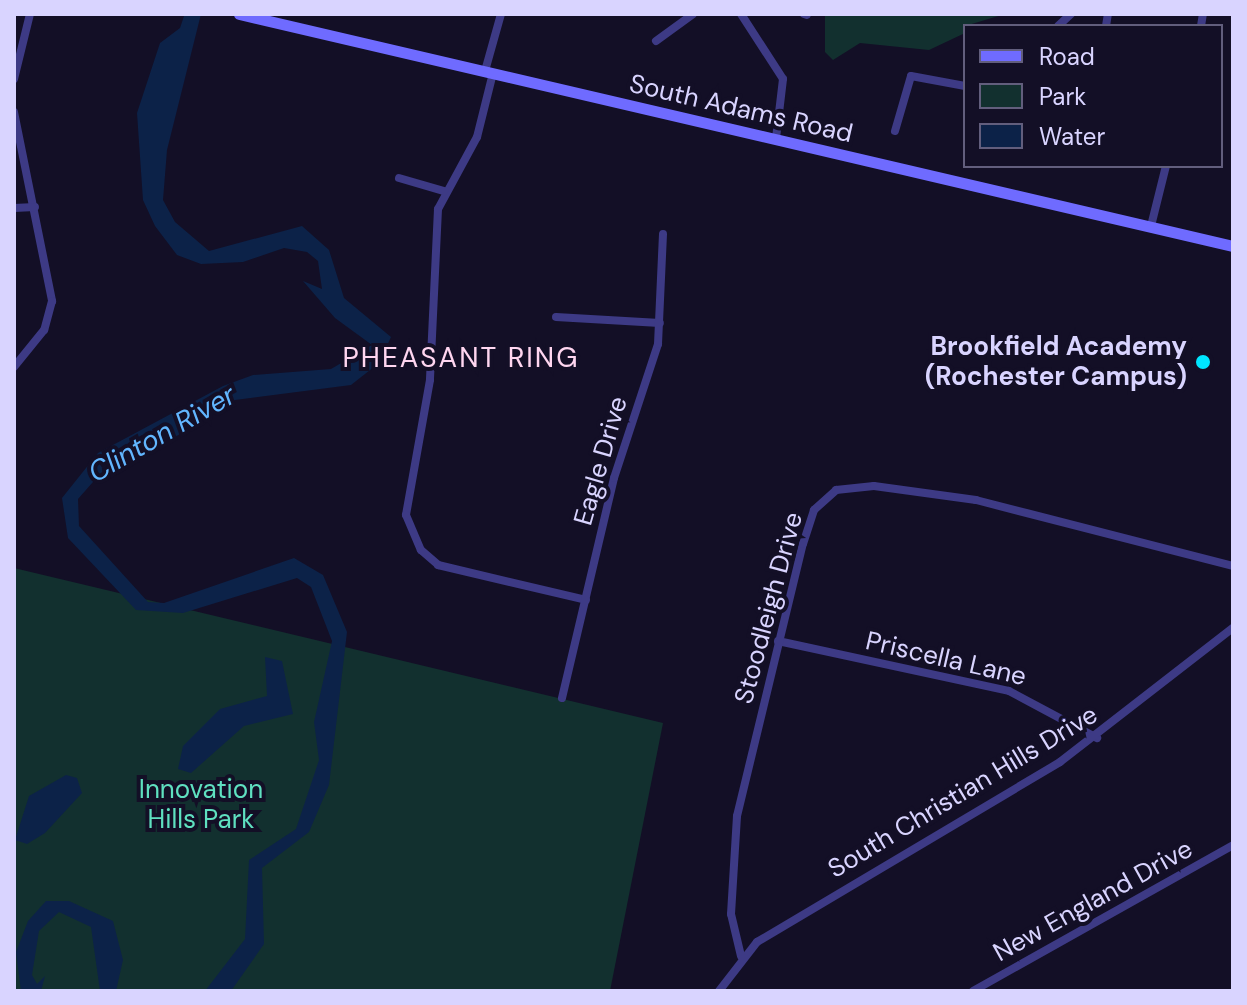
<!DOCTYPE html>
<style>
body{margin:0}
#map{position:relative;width:1247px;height:1005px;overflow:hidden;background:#130f26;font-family:"DM Sans",sans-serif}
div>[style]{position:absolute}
.green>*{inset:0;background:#12302f}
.water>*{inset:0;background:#0c2248}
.street>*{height:8px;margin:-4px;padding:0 4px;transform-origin:4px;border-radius:4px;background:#3d3a85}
.secondary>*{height:11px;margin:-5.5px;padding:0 5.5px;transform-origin:5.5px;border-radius:5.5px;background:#6f6bff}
.dots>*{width:22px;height:22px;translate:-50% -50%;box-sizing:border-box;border:4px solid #130f26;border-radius:50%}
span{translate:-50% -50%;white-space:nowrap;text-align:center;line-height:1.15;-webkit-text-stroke:8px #130f26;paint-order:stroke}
.street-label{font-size:26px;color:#d9d4ff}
.poi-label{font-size:26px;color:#d9d4ff;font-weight:700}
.right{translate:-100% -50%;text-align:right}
.park-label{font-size:26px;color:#5fe0c0}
.neighbourhood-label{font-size:28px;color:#ffd6f0;letter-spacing:2px}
.water-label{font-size:28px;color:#62b6ff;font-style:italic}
.frame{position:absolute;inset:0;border:16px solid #d9d4ff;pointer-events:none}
.legend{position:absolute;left:963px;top:24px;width:260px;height:144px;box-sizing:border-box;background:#130f26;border:2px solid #625e7d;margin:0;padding:10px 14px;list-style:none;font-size:24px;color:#d9d4ff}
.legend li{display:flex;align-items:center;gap:16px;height:40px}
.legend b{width:40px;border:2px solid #625e7d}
</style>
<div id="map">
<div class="green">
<i style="clip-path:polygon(825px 14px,1005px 14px,965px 26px,965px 33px,929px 50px,860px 43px,833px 60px,825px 52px)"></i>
<i style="clip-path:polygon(14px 568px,663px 723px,610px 991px,14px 991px)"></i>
</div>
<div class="water">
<i style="clip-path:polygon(201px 14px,167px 150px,163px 200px,175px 222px,209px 251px,302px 226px,329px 250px,344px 298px,391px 337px,379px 363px,351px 385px,235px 400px,141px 458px,100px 474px,78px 499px,79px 526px,148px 602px,164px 603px,294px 558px,323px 575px,347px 632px,329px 785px,309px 832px,262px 868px,264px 944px,231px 991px,205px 991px,245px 939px,249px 860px,296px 829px,319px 760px,314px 722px,332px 641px,311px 587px,297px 578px,183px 613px,136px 610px,68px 538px,62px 498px,98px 453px,223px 386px,253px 375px,331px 369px,372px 345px,335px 318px,303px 281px,322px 289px,318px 261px,307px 252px,284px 248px,243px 262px,201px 264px,177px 255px,155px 226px,143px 200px,137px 113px,160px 43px,180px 28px,184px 16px)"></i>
<i style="clip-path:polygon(265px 657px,282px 661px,293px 714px,244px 726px,191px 773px,178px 769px,183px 746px,220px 709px,267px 696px)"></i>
<i style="clip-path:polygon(66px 775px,77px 778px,82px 793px,45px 833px,27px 844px,15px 840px,29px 796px)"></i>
<i style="clip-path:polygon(69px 901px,113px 921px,123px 960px,116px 991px,100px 991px,91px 927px,59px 912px,39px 931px,32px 975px,37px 984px,45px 976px,41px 991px,21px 991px,16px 952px,28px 921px,46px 901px)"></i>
</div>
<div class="street">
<i style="left:741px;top:14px;width:77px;rotate:57.1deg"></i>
<i style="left:783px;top:79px;width:60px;rotate:96.7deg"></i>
<i style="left:804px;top:14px;width:3px;rotate:18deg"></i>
<i style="left:1058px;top:26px;width:18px;rotate:-43deg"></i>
<i style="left:1106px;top:26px;width:12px;rotate:-81deg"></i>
<i style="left:1201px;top:26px;width:12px;rotate:-81deg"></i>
<i style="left:656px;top:41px;width:46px;rotate:-36.1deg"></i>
<i style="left:485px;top:71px;width:59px;rotate:-74.3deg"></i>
<i style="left:493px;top:73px;width:66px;rotate:104deg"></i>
<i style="left:477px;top:137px;width:82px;rotate:118.4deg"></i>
<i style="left:438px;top:209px;width:171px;rotate:92.7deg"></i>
<i style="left:430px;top:380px;width:137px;rotate:100.1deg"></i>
<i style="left:406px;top:515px;width:38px;rotate:67deg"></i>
<i style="left:421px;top:550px;width:23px;rotate:41deg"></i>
<i style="left:438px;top:565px;width:152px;rotate:13.3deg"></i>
<i style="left:14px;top:79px;width:67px;rotate:-76.2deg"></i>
<i style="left:14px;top:112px;width:193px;rotate:78.6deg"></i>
<i style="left:52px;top:301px;width:30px;rotate:105deg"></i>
<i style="left:44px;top:330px;width:48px;rotate:129deg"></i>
<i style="left:895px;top:131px;width:57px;rotate:-73.8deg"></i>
<i style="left:911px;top:76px;width:55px;rotate:10.5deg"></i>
<i style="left:399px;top:178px;width:47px;rotate:16.1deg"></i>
<i style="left:14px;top:208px;width:21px;rotate:-3deg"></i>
<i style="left:1151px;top:226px;width:62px;rotate:-76deg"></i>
<i style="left:556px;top:317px;width:104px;rotate:3.3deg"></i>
<i style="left:778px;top:641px;width:236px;rotate:12.2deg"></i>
<i style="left:1009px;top:691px;width:100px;rotate:28.1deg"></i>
<i style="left:562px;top:698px;width:226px;rotate:-76.7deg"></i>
<i style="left:614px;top:478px;width:141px;rotate:-71.8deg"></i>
<i style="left:658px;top:344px;width:110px;rotate:-87.4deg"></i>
<i style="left:741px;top:956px;width:43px;rotate:-103.4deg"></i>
<i style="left:731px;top:914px;width:98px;rotate:-86.5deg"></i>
<i style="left:737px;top:816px;width:280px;rotate:-76.4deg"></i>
<i style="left:803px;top:544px;width:36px;rotate:-72deg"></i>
<i style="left:814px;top:510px;width:30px;rotate:-42deg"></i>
<i style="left:836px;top:490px;width:38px;rotate:-6deg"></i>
<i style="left:874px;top:486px;width:103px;rotate:7.8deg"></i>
<i style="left:976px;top:500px;width:265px;rotate:14.4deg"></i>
<i style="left:719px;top:991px;width:62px;rotate:-52.2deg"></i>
<i style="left:757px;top:942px;width:352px;rotate:-30.7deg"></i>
<i style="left:1060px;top:762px;width:219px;rotate:-37.8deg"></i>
<i style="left:973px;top:991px;width:298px;rotate:-29.3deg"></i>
</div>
<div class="secondary">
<i style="left:239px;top:14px;width:1021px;rotate:13.14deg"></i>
</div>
<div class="dots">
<i style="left:1203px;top:362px;background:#00e5ff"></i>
</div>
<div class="street-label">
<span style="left:741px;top:109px;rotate:13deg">South Adams Road</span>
<span style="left:601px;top:461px;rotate:-74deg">Eagle Drive</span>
<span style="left:769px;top:608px;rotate:-75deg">Stoodleigh Drive</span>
<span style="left:946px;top:659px;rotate:13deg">Priscella Lane</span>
<span style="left:963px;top:792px;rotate:-31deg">South Christian Hills Drive</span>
<span style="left:1093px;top:901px;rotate:-29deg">New England Drive</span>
</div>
<div class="poi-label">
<span class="right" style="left:1187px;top:362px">Brookfield Academy<br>(Rochester Campus)</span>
</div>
<div class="park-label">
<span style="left:201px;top:805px">Innovation<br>Hills Park</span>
</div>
<div class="neighbourhood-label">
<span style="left:461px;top:358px">PHEASANT RING</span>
</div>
<div class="water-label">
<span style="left:162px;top:434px;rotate:-30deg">Clinton River</span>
</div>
<div class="frame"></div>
<ul class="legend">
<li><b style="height:10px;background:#6f6bff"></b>Road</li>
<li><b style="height:22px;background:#12302f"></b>Park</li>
<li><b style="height:22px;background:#0c2248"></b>Water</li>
</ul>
</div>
